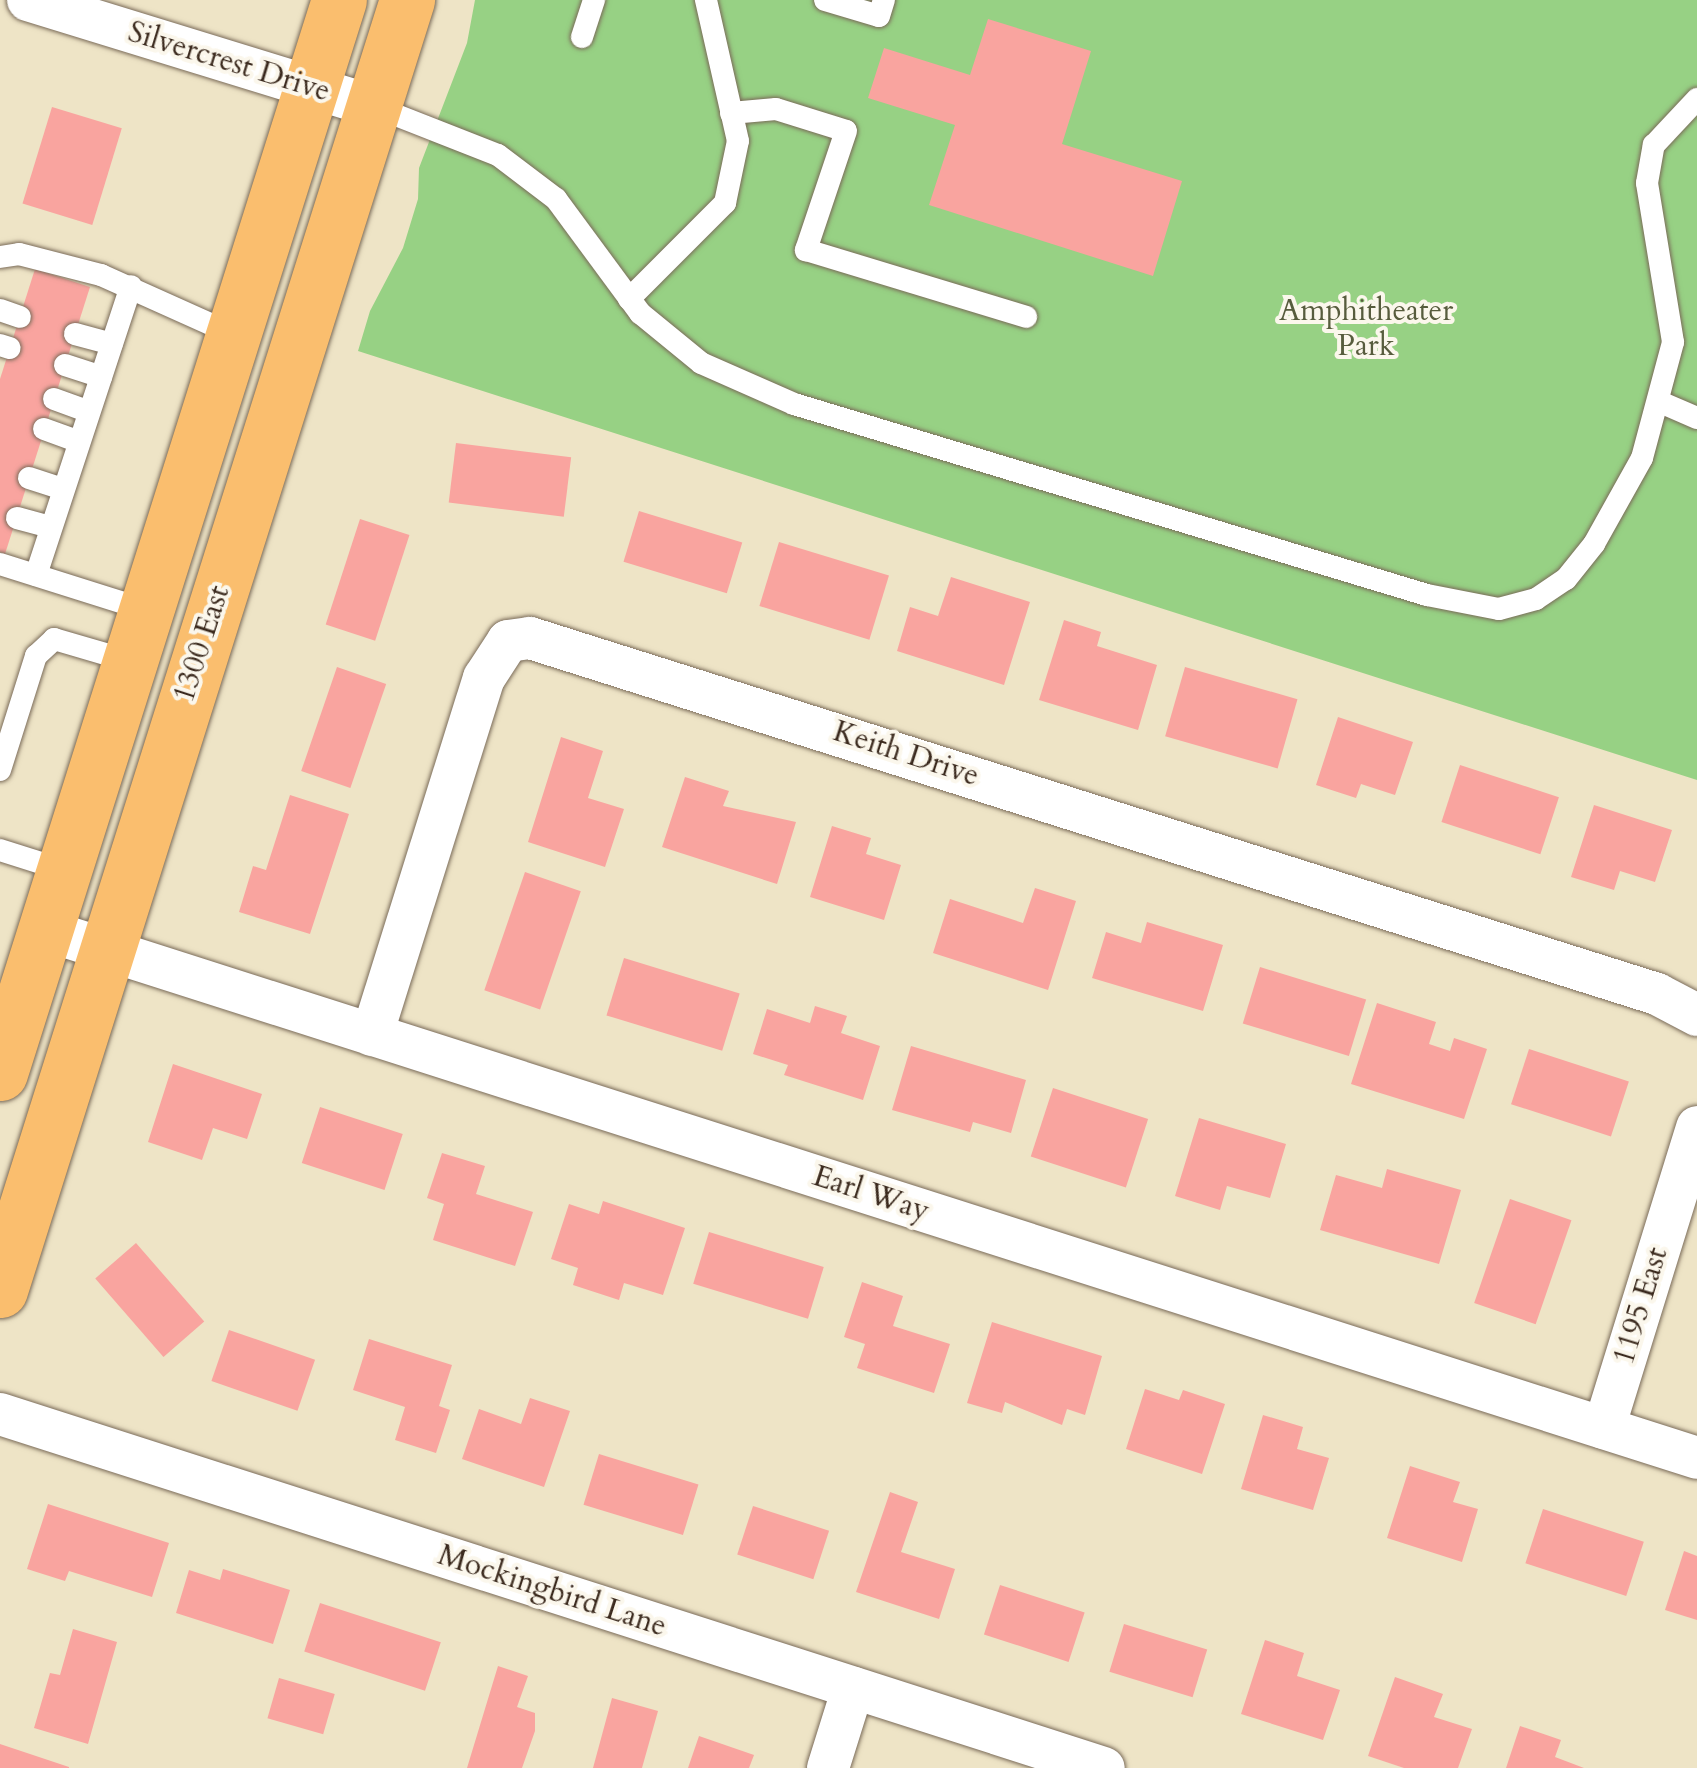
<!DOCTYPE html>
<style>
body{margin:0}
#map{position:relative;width:1697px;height:1768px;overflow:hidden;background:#eee4c6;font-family:Cardo,serif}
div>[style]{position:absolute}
.green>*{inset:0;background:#97d184}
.building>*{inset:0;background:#f9a49f;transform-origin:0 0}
.roads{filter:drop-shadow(0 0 2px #7a6b59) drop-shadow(0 0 2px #7a6b59)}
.service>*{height:22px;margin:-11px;padding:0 11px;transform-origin:11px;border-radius:11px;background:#fff}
.minor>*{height:42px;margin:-21px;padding:0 21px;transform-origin:21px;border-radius:21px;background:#fff}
.primary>*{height:55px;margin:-27.5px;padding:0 27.5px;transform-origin:27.5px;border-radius:27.5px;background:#fabe6e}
span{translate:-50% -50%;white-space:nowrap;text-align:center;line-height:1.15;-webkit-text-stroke:8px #fbf7ec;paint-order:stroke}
.street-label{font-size:30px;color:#3b2a1e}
.park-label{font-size:30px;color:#575c3d}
</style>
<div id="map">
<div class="green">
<i style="clip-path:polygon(475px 0,1697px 0,1697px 780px,358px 351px,370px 311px,403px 248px,418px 199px,419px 168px,467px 43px)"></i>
</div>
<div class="building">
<i style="clip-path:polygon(988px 19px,1091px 51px,1062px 144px,1182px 181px,1153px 276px,929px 205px,955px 125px,868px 98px,884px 48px,970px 75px)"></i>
<i style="left:52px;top:107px;width:73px;height:101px;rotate:17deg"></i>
<i style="clip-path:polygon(35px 269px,90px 287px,5px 554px,0 552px,0 379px)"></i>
<i style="left:456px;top:443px;width:116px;height:60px;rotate:7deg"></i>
<i style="left:639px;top:511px;width:108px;height:53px;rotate:17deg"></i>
<i style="left:360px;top:519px;width:52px;height:111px;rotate:18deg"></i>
<i style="left:779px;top:542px;width:115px;height:67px;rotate:17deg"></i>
<i style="clip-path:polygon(951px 577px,1030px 602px,1004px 685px,897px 651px,910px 607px,938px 616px)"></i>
<i style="clip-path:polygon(1064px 620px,1101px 632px,1097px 646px,1157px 665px,1138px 730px,1039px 700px)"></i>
<i style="left:337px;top:667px;width:52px;height:110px;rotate:19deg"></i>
<i style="left:1185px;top:667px;width:117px;height:72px;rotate:16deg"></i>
<i style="clip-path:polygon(1338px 717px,1413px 742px,1395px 795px,1361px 784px,1356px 798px,1316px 785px)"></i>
<i style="clip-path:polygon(561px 737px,603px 751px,588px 798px,624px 809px,605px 867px,528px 842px)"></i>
<i style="left:1460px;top:765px;width:104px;height:60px;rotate:18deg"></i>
<i style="clip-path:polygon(685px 777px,729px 791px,723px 806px,796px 822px,777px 884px,662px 847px)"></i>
<i style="clip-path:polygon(290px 795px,349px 814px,310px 934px,239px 912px,253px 866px,266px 870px)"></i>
<i style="clip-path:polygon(1594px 805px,1672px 830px,1655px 882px,1620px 871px,1614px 890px,1571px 877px)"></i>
<i style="clip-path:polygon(832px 826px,871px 838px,866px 854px,901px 865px,884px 920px,810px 897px)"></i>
<i style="left:525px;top:872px;width:59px;height:125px;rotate:19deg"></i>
<i style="clip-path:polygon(1035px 888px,1076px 901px,1048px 990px,933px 953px,950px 899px,1023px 923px)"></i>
<i style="clip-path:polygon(1147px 922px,1223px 945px,1203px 1011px,1092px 978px,1106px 932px,1141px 943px)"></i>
<i style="left:624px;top:958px;width:121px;height:60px;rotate:17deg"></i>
<i style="left:1260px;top:967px;width:111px;height:59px;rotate:17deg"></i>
<i style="clip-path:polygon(1377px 1003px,1436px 1022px,1429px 1044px,1450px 1051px,1454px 1038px,1487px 1049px,1464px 1119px,1351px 1084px)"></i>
<i style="clip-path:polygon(815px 1006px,847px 1016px,841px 1033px,880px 1046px,863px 1100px,784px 1075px,788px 1065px,753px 1054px,767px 1009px,810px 1023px)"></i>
<i style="clip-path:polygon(911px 1046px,1026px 1080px,1011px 1133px,973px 1122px,970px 1132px,892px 1110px)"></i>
<i style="left:1529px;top:1049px;width:105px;height:58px;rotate:18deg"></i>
<i style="clip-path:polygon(173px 1064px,262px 1094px,247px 1139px,213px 1128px,202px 1160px,148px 1142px)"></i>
<i style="left:1053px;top:1088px;width:100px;height:72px;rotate:18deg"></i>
<i style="left:320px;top:1107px;width:87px;height:59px;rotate:18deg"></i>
<i style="clip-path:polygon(1199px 1118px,1286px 1144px,1270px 1198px,1227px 1186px,1220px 1210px,1175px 1196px)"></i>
<i style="clip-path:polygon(442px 1153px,485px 1166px,476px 1194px,533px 1212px,515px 1266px,433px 1240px,444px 1204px,427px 1198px)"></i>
<i style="clip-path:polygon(1387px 1169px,1461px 1190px,1439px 1264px,1320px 1230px,1336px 1175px,1382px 1188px)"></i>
<i style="left:1510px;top:1199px;width:65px;height:110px;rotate:19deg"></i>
<i style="clip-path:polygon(603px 1201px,685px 1228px,663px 1295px,624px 1283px,619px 1300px,573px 1285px,578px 1268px,551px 1259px,569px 1204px,599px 1214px)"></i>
<i style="left:709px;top:1232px;width:120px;height:54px;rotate:17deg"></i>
<i style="left:136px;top:1243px;width:104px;height:54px;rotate:49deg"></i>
<i style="clip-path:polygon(862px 1282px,903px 1296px,893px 1326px,950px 1344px,934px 1393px,857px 1368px,865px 1344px,844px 1337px)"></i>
<i style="clip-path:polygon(992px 1322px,1102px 1356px,1085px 1415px,1067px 1409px,1062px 1425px,1005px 1402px,1002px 1413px,967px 1403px)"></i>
<i style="left:229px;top:1330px;width:91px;height:54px;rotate:19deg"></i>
<i style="clip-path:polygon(369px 1339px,452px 1365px,439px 1406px,450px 1410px,436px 1453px,395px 1440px,405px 1407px,353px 1390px)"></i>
<i style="clip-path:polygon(1145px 1389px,1179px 1400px,1183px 1390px,1225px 1404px,1202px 1474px,1126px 1449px)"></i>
<i style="clip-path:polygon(530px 1398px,570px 1411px,544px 1487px,462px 1459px,479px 1409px,521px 1424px)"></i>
<i style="clip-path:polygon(1263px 1415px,1303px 1427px,1297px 1449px,1329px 1458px,1313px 1510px,1241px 1489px)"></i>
<i style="left:599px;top:1454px;width:104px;height:53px;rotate:17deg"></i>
<i style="clip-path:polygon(1410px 1466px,1460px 1482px,1453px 1502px,1478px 1509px,1462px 1562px,1387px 1538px)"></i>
<i style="clip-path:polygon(890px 1492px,918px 1502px,901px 1552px,955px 1569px,939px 1619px,856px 1592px)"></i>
<i style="clip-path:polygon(48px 1504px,169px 1543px,152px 1597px,69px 1571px,65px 1581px,27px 1569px)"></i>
<i style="left:753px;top:1506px;width:80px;height:51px;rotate:18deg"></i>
<i style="left:1543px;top:1509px;width:106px;height:57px;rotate:18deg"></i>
<i style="clip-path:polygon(1684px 1551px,1697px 1556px,1697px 1620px,1665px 1610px)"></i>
<i style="clip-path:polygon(223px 1569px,290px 1590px,273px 1644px,176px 1613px,189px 1570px,220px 1580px)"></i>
<i style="left:1000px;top:1585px;width:89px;height:52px;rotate:18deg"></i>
<i style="left:320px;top:1603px;width:127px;height:51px;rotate:18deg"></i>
<i style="left:1124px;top:1624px;width:87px;height:50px;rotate:17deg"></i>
<i style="clip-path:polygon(73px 1629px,117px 1642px,88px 1744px,34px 1728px,50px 1673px,60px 1675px)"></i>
<i style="clip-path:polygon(1265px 1640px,1304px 1653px,1297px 1676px,1340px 1690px,1323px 1740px,1241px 1714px)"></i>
<i style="clip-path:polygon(498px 1666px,528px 1676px,517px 1707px,535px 1713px,535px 1731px,522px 1768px,467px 1768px)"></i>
<i style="clip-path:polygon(1395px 1677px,1443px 1694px,1434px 1717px,1472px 1729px,1458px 1768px,1404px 1768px,1368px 1756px)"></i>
<i style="left:279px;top:1678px;width:58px;height:42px;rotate:16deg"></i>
<i style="clip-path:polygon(612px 1698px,658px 1711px,642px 1768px,593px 1768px)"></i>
<i style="clip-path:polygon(1520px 1726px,1561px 1740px,1555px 1757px,1584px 1768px,1506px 1768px)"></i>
<i style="clip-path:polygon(699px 1736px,754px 1755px,749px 1768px,688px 1768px)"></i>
<i style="clip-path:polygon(0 1744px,69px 1767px,69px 1768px,0 1768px)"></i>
</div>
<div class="roads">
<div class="service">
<i style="left:825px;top:0;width:56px;rotate:16.5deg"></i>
<i style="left:879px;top:16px;width:17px;rotate:-73deg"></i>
<i style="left:582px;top:37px;width:39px;rotate:-72deg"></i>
<i style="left:373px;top:106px;width:134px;rotate:21.4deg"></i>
<i style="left:498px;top:155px;width:73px;rotate:37.2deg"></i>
<i style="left:556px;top:199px;width:142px;rotate:53.6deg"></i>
<i style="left:640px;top:313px;width:79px;rotate:39.3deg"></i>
<i style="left:701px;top:363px;width:102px;rotate:23.8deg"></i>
<i style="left:794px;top:404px;width:661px;rotate:16.79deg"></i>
<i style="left:1427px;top:595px;width:73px;rotate:11deg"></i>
<i style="left:1499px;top:609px;width:38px;rotate:-15deg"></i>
<i style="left:1536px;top:599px;width:36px;rotate:-34deg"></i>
<i style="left:1566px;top:579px;width:45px;rotate:-51.3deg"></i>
<i style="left:1594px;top:544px;width:98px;rotate:-60.8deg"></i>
<i style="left:1642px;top:458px;width:120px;rotate:-75deg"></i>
<i style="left:1673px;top:342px;width:161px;rotate:-99.3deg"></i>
<i style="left:1647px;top:183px;width:39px;rotate:-80deg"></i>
<i style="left:1654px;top:145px;width:63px;rotate:-46.9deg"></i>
<i style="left:731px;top:113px;width:45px;rotate:-5.1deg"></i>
<i style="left:776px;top:109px;width:73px;rotate:17.4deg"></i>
<i style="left:846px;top:131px;width:126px;rotate:108.6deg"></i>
<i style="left:806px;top:250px;width:230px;rotate:16.9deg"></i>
<i style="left:0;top:257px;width:19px;rotate:-9deg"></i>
<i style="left:19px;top:254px;width:85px;rotate:14.4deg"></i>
<i style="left:101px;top:275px;width:141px;rotate:24.2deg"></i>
<i style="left:629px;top:299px;width:136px;rotate:-45deg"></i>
<i style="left:725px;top:203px;width:63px;rotate:-78.2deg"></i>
<i style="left:738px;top:141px;width:145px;rotate:-102.8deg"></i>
<i style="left:0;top:310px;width:21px;rotate:19deg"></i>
<i style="left:75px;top:334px;width:38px;rotate:15deg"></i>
<i style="left:0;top:345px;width:10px;rotate:17deg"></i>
<i style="left:65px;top:365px;width:38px;rotate:18deg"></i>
<i style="left:54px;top:399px;width:37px;rotate:20deg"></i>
<i style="left:1660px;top:402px;width:40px;rotate:23.4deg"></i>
<i style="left:44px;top:429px;width:37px;rotate:20deg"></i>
<i style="left:29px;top:478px;width:36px;rotate:18deg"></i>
<i style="left:17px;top:518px;width:34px;rotate:15deg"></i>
<i style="left:0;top:564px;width:153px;rotate:17.5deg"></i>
<i style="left:36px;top:575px;width:304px;rotate:-71.8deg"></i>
<i style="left:0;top:770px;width:120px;rotate:-72.5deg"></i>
<i style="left:36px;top:656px;width:25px;rotate:-43deg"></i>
<i style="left:54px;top:639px;width:78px;rotate:16.3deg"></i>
<i style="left:0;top:850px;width:66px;rotate:17.6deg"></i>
</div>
<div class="minor">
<i style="left:28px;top:0;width:361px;rotate:17.1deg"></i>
<i style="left:45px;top:930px;width:1734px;rotate:17.72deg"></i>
<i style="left:372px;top:1035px;width:374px;rotate:-72.6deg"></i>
<i style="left:484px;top:678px;width:44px;rotate:-57deg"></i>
<i style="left:508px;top:641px;width:22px;rotate:-8deg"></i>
<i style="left:530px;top:638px;width:1182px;rotate:17.53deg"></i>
<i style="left:1657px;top:994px;width:45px;rotate:27.7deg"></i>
<i style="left:0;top:1414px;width:1159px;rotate:17.78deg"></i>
<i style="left:1604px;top:1428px;width:315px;rotate:-72.8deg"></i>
<i style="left:828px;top:1768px;width:84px;rotate:-72.6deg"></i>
</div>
<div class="primary">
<i style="left:0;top:1073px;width:1125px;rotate:-72.47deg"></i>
<i style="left:0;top:1290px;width:1353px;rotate:-72.49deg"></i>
</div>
</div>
<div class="street-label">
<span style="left:229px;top:62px;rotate:17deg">Silvercrest Drive</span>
<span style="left:202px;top:644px;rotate:-72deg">1300 East</span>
<span style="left:906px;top:754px;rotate:18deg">Keith Drive</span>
<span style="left:871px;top:1194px;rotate:18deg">Earl Way</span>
<span style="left:1641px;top:1306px;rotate:-73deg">1195 East</span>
<span style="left:552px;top:1591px;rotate:18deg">Mockingbird Lane</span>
</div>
<div class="park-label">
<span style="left:1366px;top:328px">Amphitheater<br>Park</span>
</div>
</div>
